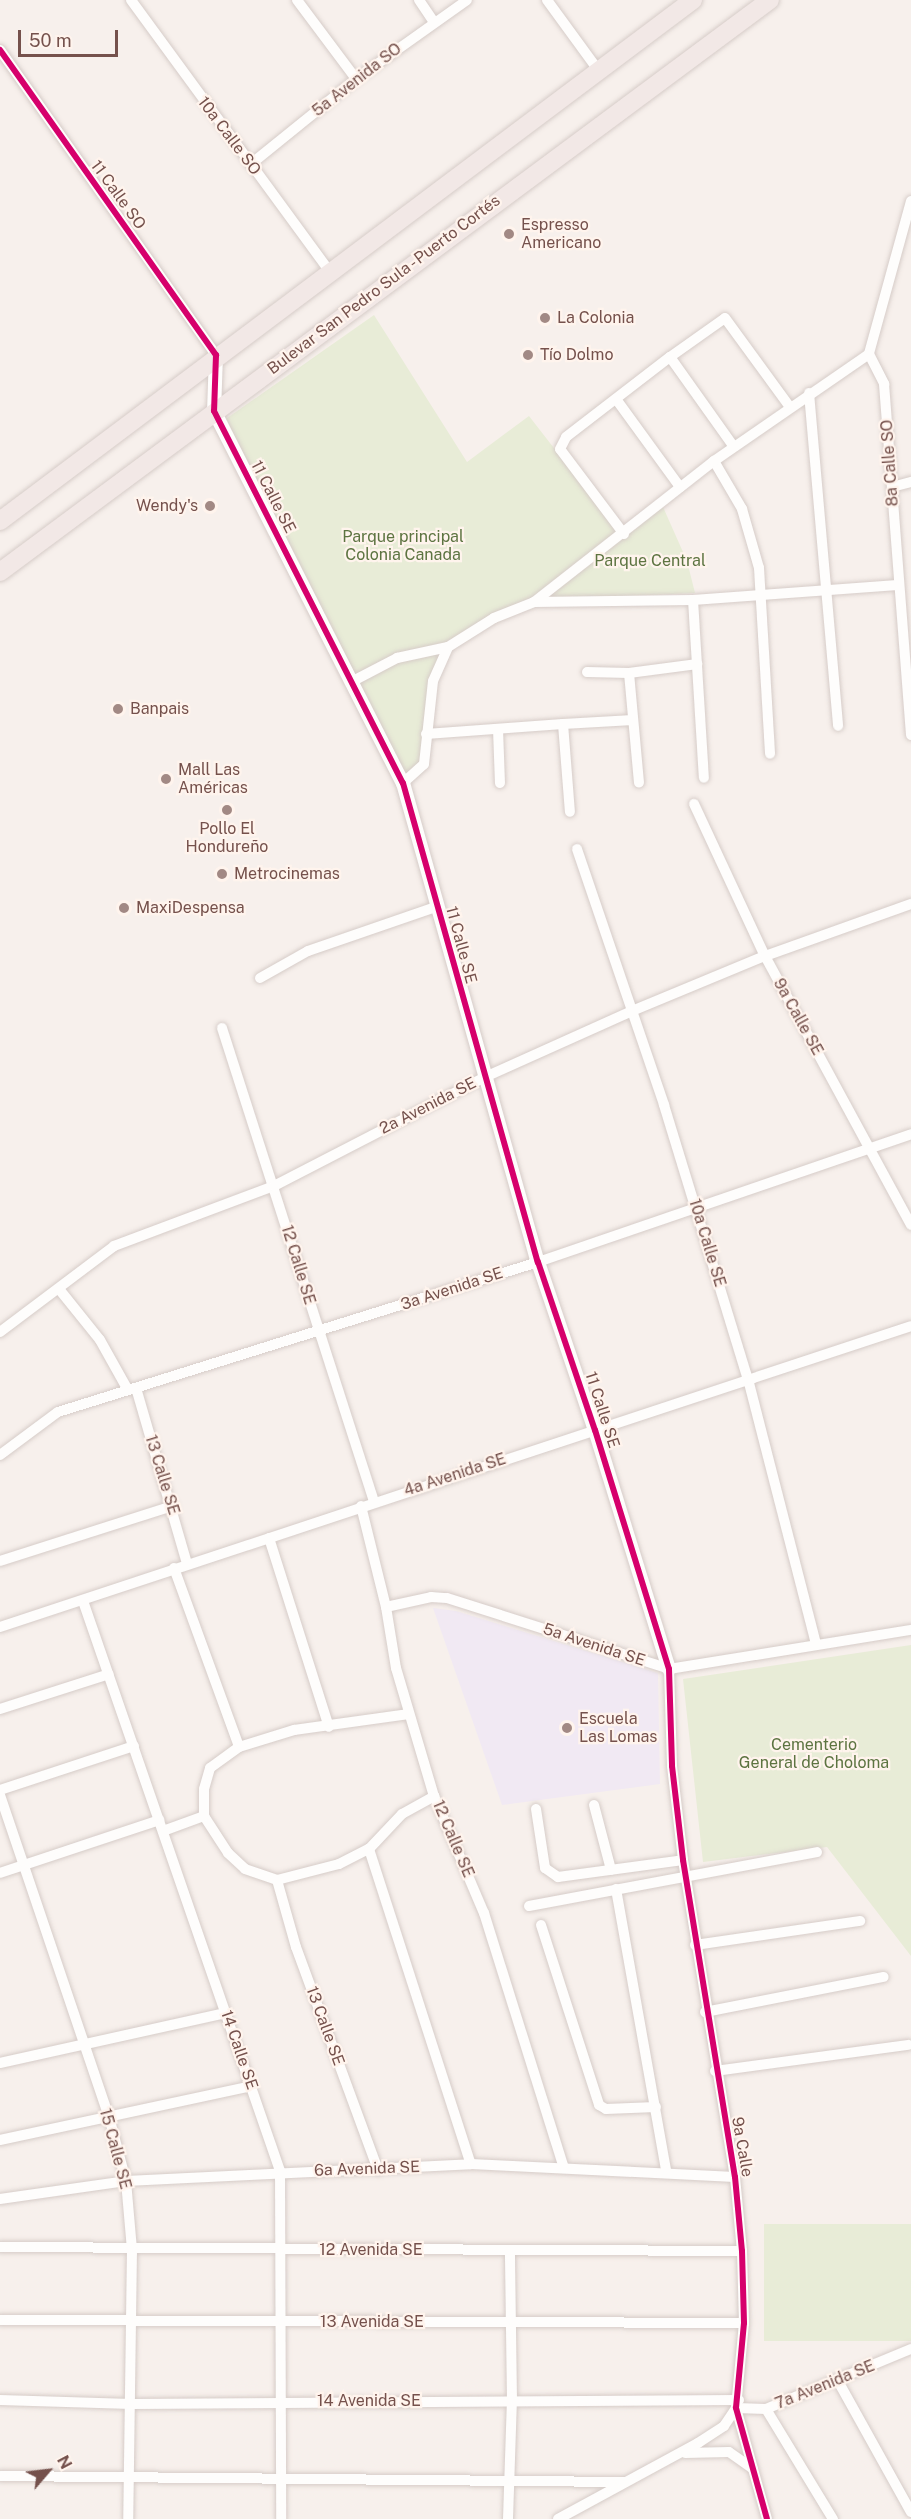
<!DOCTYPE html>
<meta charset="utf-8">
<style>
body{margin:0}
#map{position:relative;width:911px;height:2519px;overflow:hidden;background:#f7f0ec;font-family:"Public Sans",sans-serif}
div>[style]{position:absolute}
.education>*{inset:0;background:#f1e9f3}
.green>*{inset:0;background:#e8ecd7;transform-origin:0 0}
.roads{filter:drop-shadow(0 0 2px #d6ccc8) drop-shadow(0 0 2px #d6ccc8)}
.minor>*{height:10px;margin:-5px;padding:0 5px;transform-origin:5px;border-radius:5px;background:#fefdfc}
.tertiary>*{height:14px;margin:-7px;padding:0 7px;transform-origin:7px;border-radius:7px;background:#fefdfc}
.trunk>*{height:18px;margin:-9px;padding:0 9px;transform-origin:9px;border-radius:9px;background:#f2e8e6}
.cycleway>*{height:6px;margin:-3px;padding:0 3px;transform-origin:3px;border-radius:3px;background:#d6006c}
.dots>*{width:16px;height:16px;translate:-50% -50%;box-sizing:border-box;border:3px solid #fff4ed;border-radius:50%}
span{translate:-50% -50%;white-space:nowrap;text-align:center;line-height:1.15;-webkit-text-stroke:4.5px #fff4ed;paint-order:stroke}
.street-label{font-size:16px;color:#75514c}
.poi-label{font-size:16px;color:#75514c}
.left{translate:0 -50%;text-align:left}
.right{translate:-100% -50%;text-align:right}
.park-label{font-size:16px;color:#5d7441}
.north{position:absolute;left:18px;top:2441px;width:60px;height:60px;-webkit-text-stroke:4px #fff4ed;paint-order:stroke;rotate:62deg;font-size:16px;font-weight:700;line-height:24px;text-align:center;color:#75514c}
.north::after{content:'';display:block;margin:auto;width:21px;height:27px;background:#75514c;clip-path:polygon(50% 0,100% 100%,50% 72%,0 100%)}
.scale{position:absolute;left:18px;top:30px;width:100px;height:27px;box-sizing:border-box;border:3px solid #75514c;border-top:0;padding-left:8px;font-size:18px;line-height:21px;white-space:nowrap;color:#75514c;-webkit-text-stroke:4px #fff4ed;paint-order:stroke}
</style>
<div id="map">
<div class="education">
<i style="clip-path:polygon(433px 1608px,456px 1611px,658px 1673px,660px 1784px,502px 1805px)"></i>
</div>
<div class="green">
<i style="clip-path:polygon(374px 315px,467px 462px,529px 416px,620px 533px,530px 601px,446px 643px,428px 680px,424px 764px,403px 783px,220px 423px)"></i>
<i style="clip-path:polygon(663px 507px,687px 561px,695px 593px,543px 600px)"></i>
<i style="clip-path:polygon(911px 1645px,911px 1956px,827px 1847px,703px 1862px,683px 1679px)"></i>
<i style="left:911px;top:2224px;width:117px;height:147px;rotate:90deg"></i>
</div>
<div class="roads">
<div class="minor">
<i style="left:131px;top:0;width:336px;rotate:53.8deg"></i>
<i style="left:297px;top:0;width:99px;rotate:53.2deg"></i>
<i style="left:419px;top:0;width:27px;rotate:56deg"></i>
<i style="left:547px;top:0;width:87px;rotate:53.9deg"></i>
<i style="left:0;top:50px;width:374px;rotate:54.7deg"></i>
<i style="left:251px;top:164px;width:135px;rotate:-39deg"></i>
<i style="left:356px;top:79px;width:136px;rotate:-35.4deg"></i>
<i style="left:911px;top:201px;width:159px;rotate:105.4deg"></i>
<i style="left:869px;top:354px;width:34px;rotate:63deg"></i>
<i style="left:884px;top:384px;width:352px;rotate:85.6deg"></i>
<i style="left:670px;top:357px;width:110px;rotate:54.6deg"></i>
<i style="left:809px;top:393px;width:334px;rotate:85deg"></i>
<i style="left:616px;top:399px;width:109px;rotate:54deg"></i>
<i style="left:714px;top:461px;width:56px;rotate:59.7deg"></i>
<i style="left:742px;top:509px;width:61px;rotate:73.9deg"></i>
<i style="left:759px;top:568px;width:186px;rotate:86.6deg"></i>
<i style="left:892px;top:487px;width:20px;rotate:-15deg"></i>
<i style="left:624px;top:534px;width:106px;rotate:-127deg"></i>
<i style="left:560px;top:449px;width:13px;rotate:-63deg"></i>
<i style="left:566px;top:437px;width:131px;rotate:-37.6deg"></i>
<i style="left:670px;top:357px;width:67px;rotate:-35.3deg"></i>
<i style="left:725px;top:318px;width:110px;rotate:53.9deg"></i>
<i style="left:693px;top:600px;width:178px;rotate:86.5deg"></i>
<i style="left:534px;top:602px;width:159px;rotate:-0.7deg"></i>
<i style="left:693px;top:600px;width:205px;rotate:-4.2deg"></i>
<i style="left:587px;top:672px;width:42px;rotate:1.4deg"></i>
<i style="left:629px;top:673px;width:69px;rotate:-7.5deg"></i>
<i style="left:629px;top:673px;width:110px;rotate:84.8deg"></i>
<i style="left:353px;top:681px;width:50px;rotate:-27.6deg"></i>
<i style="left:397px;top:658px;width:52px;rotate:-12.2deg"></i>
<i style="left:563px;top:724px;width:70px;rotate:-3.3deg"></i>
<i style="left:498px;top:729px;width:54px;rotate:87.9deg"></i>
<i style="left:426px;top:734px;width:137px;rotate:-4.2deg"></i>
<i style="left:563px;top:724px;width:88px;rotate:85.5deg"></i>
<i style="left:403px;top:783px;width:28px;rotate:-42deg"></i>
<i style="left:424px;top:764px;width:83px;rotate:-83.8deg"></i>
<i style="left:433px;top:681px;width:37px;rotate:-66deg"></i>
<i style="left:448px;top:647px;width:54px;rotate:-32.2deg"></i>
<i style="left:494px;top:618px;width:43px;rotate:-21.8deg"></i>
<i style="left:534px;top:602px;width:229px;rotate:-38.1deg"></i>
<i style="left:714px;top:461px;width:188px;rotate:-34.6deg"></i>
<i style="left:694px;top:804px;width:168px;rotate:65deg"></i>
<i style="left:765px;top:956px;width:306px;rotate:61.5deg"></i>
<i style="left:577px;top:849px;width:270px;rotate:71.2deg"></i>
<i style="left:664px;top:1105px;width:287px;rotate:73deg"></i>
<i style="left:748px;top:1379px;width:274px;rotate:75.6deg"></i>
<i style="left:260px;top:978px;width:55px;rotate:-29.4deg"></i>
<i style="left:308px;top:951px;width:135px;rotate:-19deg"></i>
<i style="left:222px;top:1028px;width:498px;rotate:72.2deg"></i>
<i style="left:59px;top:1289px;width:65px;rotate:51.2deg"></i>
<i style="left:100px;top:1340px;width:57px;rotate:60.8deg"></i>
<i style="left:0;top:1332px;width:143px;rotate:-37deg"></i>
<i style="left:114px;top:1246px;width:171px;rotate:-20.6deg"></i>
<i style="left:274px;top:1186px;width:235px;rotate:-27.3deg"></i>
<i style="left:483px;top:1078px;width:163px;rotate:-24.2deg"></i>
<i style="left:632px;top:1011px;width:144px;rotate:-22.5deg"></i>
<i style="left:765px;top:956px;width:155px;rotate:-19.6deg"></i>
<i style="left:136px;top:1388px;width:182px;rotate:73.8deg"></i>
<i style="left:0;top:1455px;width:72px;rotate:-36.6deg"></i>
<i style="left:58px;top:1412px;width:503px;rotate:-17.35deg"></i>
<i style="left:538px;top:1262px;width:394px;rotate:-18.9deg"></i>
<i style="left:361px;top:1506px;width:104px;rotate:76.1deg"></i>
<i style="left:386px;top:1607px;width:62px;rotate:80.7deg"></i>
<i style="left:396px;top:1668px;width:134px;rotate:73.5deg"></i>
<i style="left:434px;top:1796px;width:127px;rotate:66.9deg"></i>
<i style="left:484px;top:1913px;width:267px;rotate:72.6deg"></i>
<i style="left:269px;top:1538px;width:198px;rotate:72.4deg"></i>
<i style="left:0;top:1561px;width:181px;rotate:-17.7deg"></i>
<i style="left:174px;top:1568px;width:190px;rotate:70deg"></i>
<i style="left:83px;top:1601px;width:603px;rotate:70.93deg"></i>
<i style="left:280px;top:2171px;width:348px;rotate:89.8deg"></i>
<i style="left:386px;top:1607px;width:46px;rotate:-12.5deg"></i>
<i style="left:431px;top:1597px;width:16px;rotate:4deg"></i>
<i style="left:447px;top:1598px;width:233px;rotate:17.7deg"></i>
<i style="left:669px;top:1669px;width:245px;rotate:-9.2deg"></i>
<i style="left:0;top:1627px;width:959px;rotate:-18.28deg"></i>
<i style="left:669px;top:1669px;width:97px;rotate:88.2deg"></i>
<i style="left:672px;top:1766px;width:95px;rotate:83.3deg"></i>
<i style="left:683px;top:1860px;width:321px;rotate:80.7deg"></i>
<i style="left:735px;top:2177px;width:74px;rotate:84.6deg"></i>
<i style="left:742px;top:2251px;width:72px;rotate:88.4deg"></i>
<i style="left:744px;top:2323px;width:85px;rotate:95.4deg"></i>
<i style="left:736px;top:2408px;width:115px;rotate:74.4deg"></i>
<i style="left:0;top:1709px;width:114px;rotate:-17.8deg"></i>
<i style="left:0;top:1790px;width:141px;rotate:-18.2deg"></i>
<i style="left:0;top:1795px;width:340px;rotate:71.3deg"></i>
<i style="left:109px;top:2117px;width:66px;rotate:75.1deg"></i>
<i style="left:126px;top:2181px;width:68px;rotate:85deg"></i>
<i style="left:132px;top:2249px;width:270px;rotate:90.8deg"></i>
<i style="left:594px;top:1805px;width:67px;rotate:75.3deg"></i>
<i style="left:536px;top:1809px;width:60px;rotate:81.3deg"></i>
<i style="left:545px;top:1868px;width:16px;rotate:35deg"></i>
<i style="left:558px;top:1877px;width:126px;rotate:-7.7deg"></i>
<i style="left:204px;top:1816px;width:44px;rotate:57deg"></i>
<i style="left:228px;top:1853px;width:23px;rotate:43deg"></i>
<i style="left:245px;top:1869px;width:34px;rotate:19deg"></i>
<i style="left:277px;top:1880px;width:64px;rotate:-14.5deg"></i>
<i style="left:339px;top:1864px;width:34px;rotate:-27deg"></i>
<i style="left:369px;top:1849px;width:48px;rotate:-46.7deg"></i>
<i style="left:402px;top:1814px;width:37px;rotate:-29deg"></i>
<i style="left:163px;top:1831px;width:44px;rotate:-20.1deg"></i>
<i style="left:204px;top:1816px;width:27px;rotate:-90deg"></i>
<i style="left:204px;top:1789px;width:22px;rotate:-74deg"></i>
<i style="left:210px;top:1768px;width:36px;rotate:-36deg"></i>
<i style="left:239px;top:1747px;width:58px;rotate:-17.2deg"></i>
<i style="left:294px;top:1730px;width:116px;rotate:-7.9deg"></i>
<i style="left:369px;top:1849px;width:331px;rotate:72.1deg"></i>
<i style="left:0;top:1873px;width:168px;rotate:-18.4deg"></i>
<i style="left:277px;top:1880px;width:70px;rotate:74.2deg"></i>
<i style="left:296px;top:1947px;width:238px;rotate:69.8deg"></i>
<i style="left:616px;top:1889px;width:286px;rotate:79.9deg"></i>
<i style="left:529px;top:1906px;width:293px;rotate:-10.6deg"></i>
<i style="left:541px;top:1925px;width:189px;rotate:72.1deg"></i>
<i style="left:599px;top:2105px;width:8px;rotate:30deg"></i>
<i style="left:606px;top:2109px;width:50px;rotate:-2.3deg"></i>
<i style="left:695px;top:1945px;width:167px;rotate:-8.3deg"></i>
<i style="left:705px;top:2012px;width:182px;rotate:-11.1deg"></i>
<i style="left:0;top:2063px;width:231px;rotate:-12.5deg"></i>
<i style="left:715px;top:2071px;width:195px;rotate:-7.7deg"></i>
<i style="left:0;top:2140px;width:257px;rotate:-12.1deg"></i>
<i style="left:0;top:2199px;width:127px;rotate:-8.1deg"></i>
<i style="left:126px;top:2181px;width:345px;rotate:-2.8deg"></i>
<i style="left:471px;top:2164px;width:264px;rotate:2.8deg"></i>
<i style="left:0;top:2247px;width:742px;rotate:0.31deg"></i>
<i style="left:0;top:2320px;width:744px;rotate:0.23deg"></i>
<i style="left:838px;top:2381px;width:150px;rotate:60.9deg"></i>
<i style="left:0;top:2400px;width:132px;rotate:1.7deg"></i>
<i style="left:132px;top:2404px;width:607px;rotate:-0.38deg"></i>
<i style="left:766px;top:2409px;width:129px;rotate:58.7deg"></i>
<i style="left:685px;top:2453px;width:44px;rotate:-1.3deg"></i>
<i style="left:729px;top:2452px;width:29px;rotate:35deg"></i>
<i style="left:0;top:2476px;width:625px;rotate:0.55deg"></i>
<i style="left:508px;top:2519px;width:118px;rotate:-88.1deg"></i>
<i style="left:512px;top:2401px;width:150px;rotate:-90.8deg"></i>
<i style="left:558px;top:2519px;width:159px;rotate:-28.5deg"></i>
<i style="left:698px;top:2443px;width:31px;rotate:-33deg"></i>
<i style="left:724px;top:2426px;width:22px;rotate:-56deg"></i>
<i style="left:736px;top:2408px;width:30px;rotate:2deg"></i>
<i style="left:766px;top:2409px;width:157px;rotate:-22.5deg"></i>
</div>
<div class="tertiary">
<i style="left:216px;top:355px;width:56px;rotate:92deg"></i>
<i style="left:214px;top:411px;width:417px;rotate:63.1deg"></i>
<i style="left:403px;top:783px;width:498px;rotate:74.3deg"></i>
<i style="left:538px;top:1262px;width:177px;rotate:71.3deg"></i>
<i style="left:595px;top:1430px;width:250px;rotate:72.8deg"></i>
</div>
<div class="trunk">
<i style="left:0;top:521px;width:867px;rotate:-36.94deg"></i>
<i style="left:0;top:572px;width:959px;rotate:-36.61deg"></i>
</div>
</div>
<div class="cycleway">
<i style="left:0;top:50px;width:374px;rotate:54.7deg"></i>
<i style="left:216px;top:355px;width:56px;rotate:92deg"></i>
<i style="left:214px;top:411px;width:417px;rotate:63.1deg"></i>
<i style="left:403px;top:783px;width:498px;rotate:74.3deg"></i>
<i style="left:538px;top:1262px;width:177px;rotate:71.3deg"></i>
<i style="left:595px;top:1430px;width:250px;rotate:72.8deg"></i>
<i style="left:669px;top:1669px;width:97px;rotate:88.2deg"></i>
<i style="left:672px;top:1766px;width:95px;rotate:83.3deg"></i>
<i style="left:683px;top:1860px;width:321px;rotate:80.7deg"></i>
<i style="left:735px;top:2177px;width:74px;rotate:84.6deg"></i>
<i style="left:742px;top:2251px;width:72px;rotate:88.4deg"></i>
<i style="left:744px;top:2323px;width:85px;rotate:95.4deg"></i>
<i style="left:736px;top:2408px;width:115px;rotate:74.4deg"></i>
</div>
<div class="dots">
<i style="left:509px;top:234px;background:#a28984"></i>
<i style="left:545px;top:318px;background:#a28984"></i>
<i style="left:528px;top:355px;background:#a28984"></i>
<i style="left:210px;top:506px;background:#a28984"></i>
<i style="left:118px;top:709px;background:#a28984"></i>
<i style="left:166px;top:779px;background:#a28984"></i>
<i style="left:227px;top:810px;background:#a28984"></i>
<i style="left:222px;top:874px;background:#a28984"></i>
<i style="left:124px;top:908px;background:#a28984"></i>
<i style="left:567px;top:1728px;background:#a28984"></i>
</div>
<div class="street-label">
<span style="left:357px;top:80px;rotate:-38deg">5a Avenida SO</span>
<span style="left:229px;top:136px;rotate:53deg">10a Calle SO</span>
<span style="left:118px;top:195px;rotate:54deg">11 Calle SO</span>
<span style="left:384px;top:285px;rotate:-37deg">Bulevar San Pedro Sula - Puerto Cortés</span>
<span style="left:890px;top:463px;rotate:-94deg">8a Calle SO</span>
<span style="left:273px;top:497px;rotate:63deg">11 Calle SE</span>
<span style="left:461px;top:945px;rotate:75deg">11 Calle SE</span>
<span style="left:798px;top:1017px;rotate:61deg">9a Calle SE</span>
<span style="left:428px;top:1106px;rotate:-27deg">2a Avenida SE</span>
<span style="left:707px;top:1243px;rotate:73deg">10a Calle SE</span>
<span style="left:298px;top:1265px;rotate:73deg">12 Calle SE</span>
<span style="left:452px;top:1289px;rotate:-18deg">3a Avenida SE</span>
<span style="left:602px;top:1410px;rotate:72deg">11 Calle SE</span>
<span style="left:162px;top:1475px;rotate:73deg">13 Calle SE</span>
<span style="left:455px;top:1475px;rotate:-18deg">4a Avenida SE</span>
<span style="left:594px;top:1645px;rotate:18deg">5a Avenida SE</span>
<span style="left:453px;top:1839px;rotate:67deg">12 Calle SE</span>
<span style="left:325px;top:2026px;rotate:70deg">13 Calle SE</span>
<span style="left:239px;top:2050px;rotate:71deg">14 Calle SE</span>
<span style="left:742px;top:2147px;rotate:80deg">9a Calle</span>
<span style="left:115px;top:2149px;rotate:75deg">15 Calle SE</span>
<span style="left:367px;top:2169px;rotate:-2deg">6a Avenida SE</span>
<span style="left:371px;top:2250px">12 Avenida SE</span>
<span style="left:372px;top:2322px">13 Avenida SE</span>
<span style="left:825px;top:2385px;rotate:-22deg">7a Avenida SE</span>
<span style="left:369px;top:2401px">14 Avenida SE</span>
</div>
<div class="poi-label">
<span class="left" style="left:521px;top:234px">Espresso<br>Americano</span>
<span class="left" style="left:557px;top:318px">La Colonia</span>
<span class="left" style="left:540px;top:355px">Tío Dolmo</span>
<span class="right" style="left:198px;top:506px">Wendy's</span>
<span class="left" style="left:130px;top:709px">Banpais</span>
<span class="left" style="left:178px;top:779px">Mall Las<br>Américas</span>
<span style="left:227px;top:838px">Pollo El<br>Hondureño</span>
<span class="left" style="left:234px;top:874px">Metrocinemas</span>
<span class="left" style="left:136px;top:908px">MaxiDespensa</span>
<span class="left" style="left:579px;top:1728px">Escuela<br>Las Lomas</span>
</div>
<div class="park-label">
<span style="left:403px;top:546px">Parque principal<br>Colonia Canada</span>
<span style="left:650px;top:561px">Parque Central</span>
<span style="left:814px;top:1754px">Cementerio<br>General de Choloma</span>
</div>
<div class="north">N</div>
<div class="scale">50 m</div>
</div>
